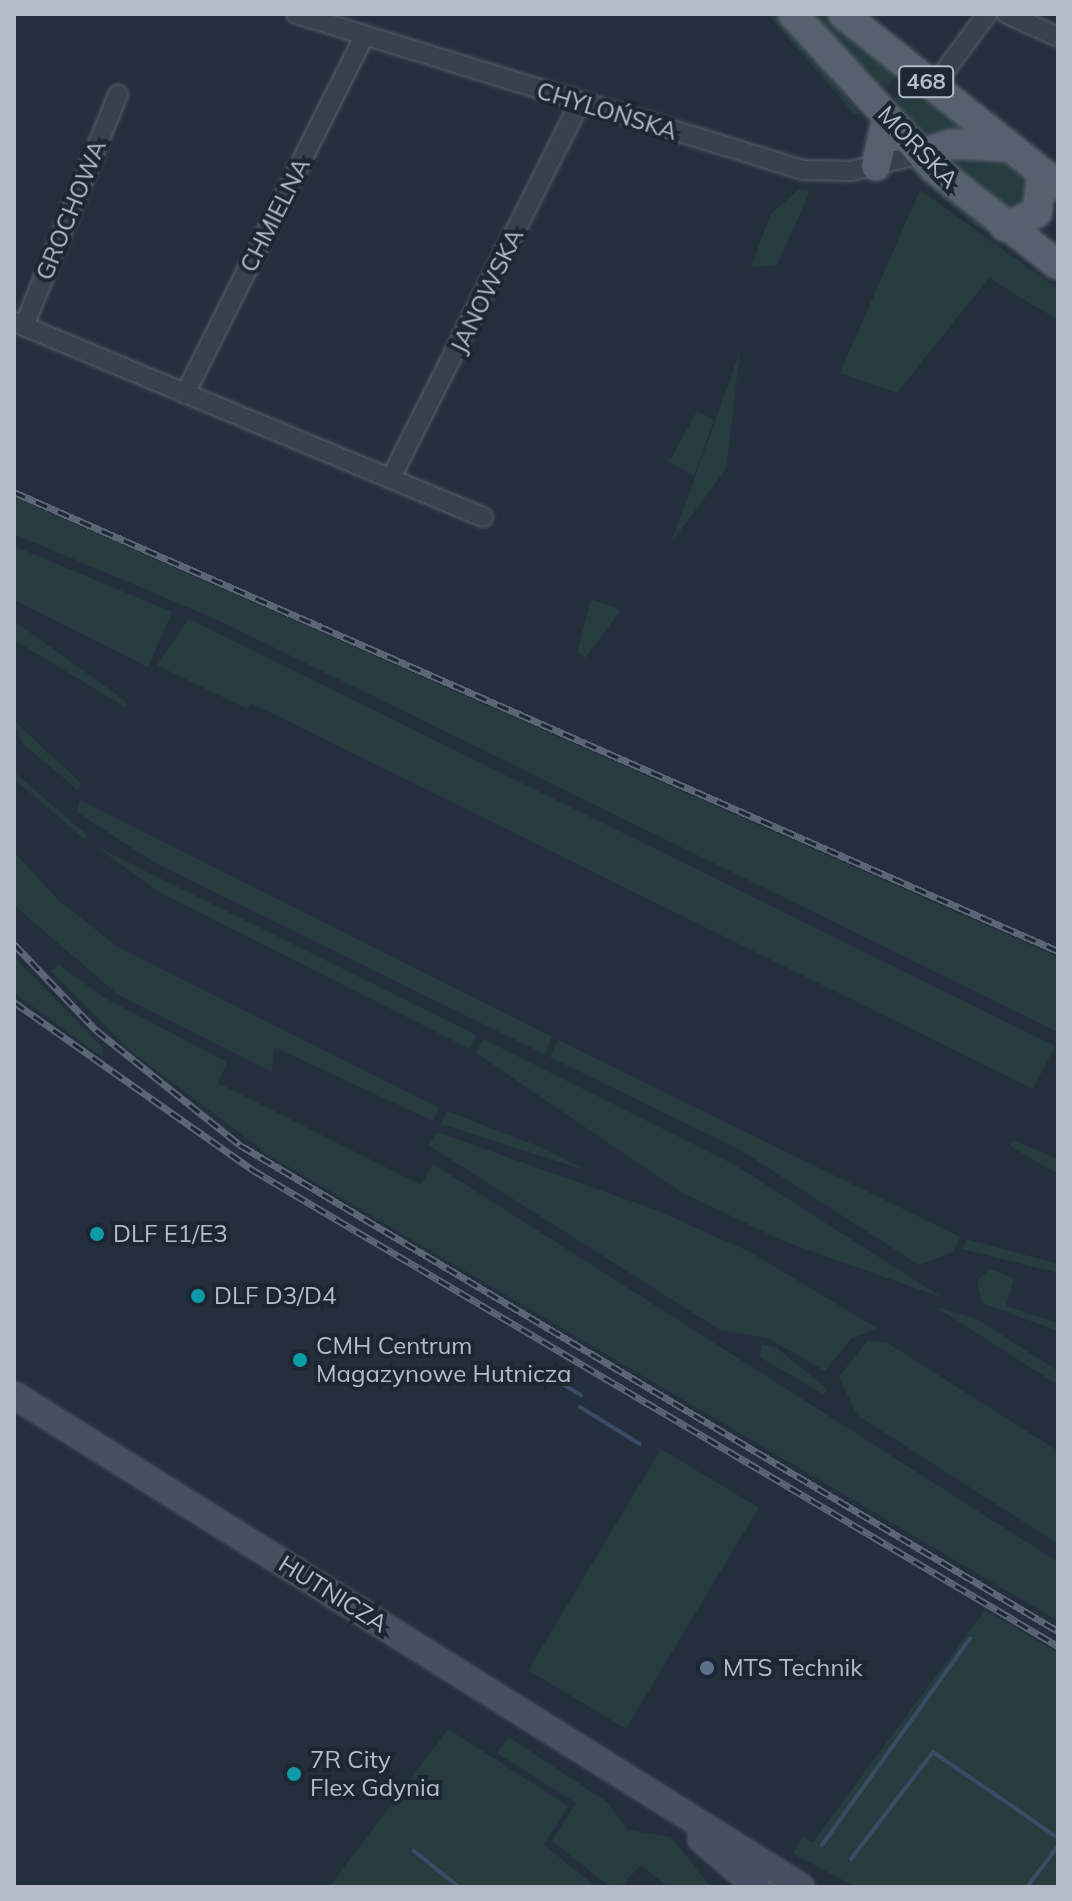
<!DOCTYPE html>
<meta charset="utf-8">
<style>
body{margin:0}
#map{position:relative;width:1072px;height:1901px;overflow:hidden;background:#242f3e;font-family:Mulish,sans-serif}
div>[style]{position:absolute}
.green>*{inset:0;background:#263c3f;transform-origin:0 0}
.stream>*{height:4px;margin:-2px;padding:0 2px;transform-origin:2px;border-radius:2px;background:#394c67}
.roads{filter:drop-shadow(0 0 2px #565f6c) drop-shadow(0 0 2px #565f6c)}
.street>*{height:18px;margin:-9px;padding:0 9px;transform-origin:9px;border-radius:9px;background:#38414e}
.secondary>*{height:24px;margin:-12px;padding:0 12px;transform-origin:12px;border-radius:12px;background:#465061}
.primary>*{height:28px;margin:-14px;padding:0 14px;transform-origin:14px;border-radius:14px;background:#56606e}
.rail>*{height:7px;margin-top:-3.5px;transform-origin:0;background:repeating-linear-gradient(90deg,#1d2633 0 12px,#5a6575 0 24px);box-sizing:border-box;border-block:2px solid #5a6575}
.dots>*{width:22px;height:22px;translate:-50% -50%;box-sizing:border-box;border:4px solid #1d2633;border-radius:50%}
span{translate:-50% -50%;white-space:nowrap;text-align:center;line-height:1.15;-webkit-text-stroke:8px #1d2633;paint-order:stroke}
.shield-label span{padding:2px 6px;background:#1d2633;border:2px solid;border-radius:6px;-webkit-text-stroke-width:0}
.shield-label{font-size:22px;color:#b4bcc9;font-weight:700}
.street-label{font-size:24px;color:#b4bcc9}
.poi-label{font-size:24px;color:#b4bcc9}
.left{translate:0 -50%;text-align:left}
.frame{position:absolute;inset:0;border:16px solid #b4bcc9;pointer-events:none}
</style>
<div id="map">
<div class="green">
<i style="clip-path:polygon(767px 14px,779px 14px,860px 114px,854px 114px)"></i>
<i style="clip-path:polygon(807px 14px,828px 14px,899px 72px,880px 95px)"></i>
<i style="clip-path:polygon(911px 82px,969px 131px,920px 141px,889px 106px)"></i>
<i style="clip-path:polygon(953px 149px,1000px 159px,1028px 181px,1034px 201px,1012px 217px,939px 159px)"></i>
<i style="clip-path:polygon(908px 168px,919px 170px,1021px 251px,973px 224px)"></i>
<i style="clip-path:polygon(799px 189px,810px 191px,777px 265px,751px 267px,770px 215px)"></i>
<i style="clip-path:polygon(920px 190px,1058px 289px,1058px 320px,989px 278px,897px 393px,840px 373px)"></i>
<i style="clip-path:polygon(740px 352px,726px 469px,671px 543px,682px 513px)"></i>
<i style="clip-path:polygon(697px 411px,714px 420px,694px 476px,669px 462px)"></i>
<i style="clip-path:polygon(14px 497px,1058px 957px,1058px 1032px,218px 620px,14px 534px)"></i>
<i style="clip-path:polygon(14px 546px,172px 612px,148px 667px,14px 600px)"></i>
<i style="clip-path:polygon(591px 599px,621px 610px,585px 658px,577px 653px)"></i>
<i style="clip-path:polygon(189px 619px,1055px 1046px,1033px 1089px,251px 703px,247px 709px,157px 665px)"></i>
<i style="clip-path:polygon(14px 621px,127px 702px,125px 707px,14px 640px)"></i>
<i style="clip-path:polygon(14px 721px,81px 783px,78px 790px,21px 742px)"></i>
<i style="clip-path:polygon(14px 772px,86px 834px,88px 842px,14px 779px)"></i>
<i style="clip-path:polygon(80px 800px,552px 1037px,544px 1054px,155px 863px,77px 812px)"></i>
<i style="clip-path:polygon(95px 846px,476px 1035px,470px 1049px,161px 893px)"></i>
<i style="clip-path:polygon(14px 852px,59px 901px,118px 947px,439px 1108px,433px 1121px,274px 1047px,272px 1072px,117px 994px,14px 905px)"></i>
<i style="clip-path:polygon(14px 957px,103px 1048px,103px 1058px,14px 993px)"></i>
<i style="clip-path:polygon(58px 964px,103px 997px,227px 1062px,218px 1083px,421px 1185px,433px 1164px,1058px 1562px,1058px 1621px,267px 1154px,132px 1052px,51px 971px)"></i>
<i style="clip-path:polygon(483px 1039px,735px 1165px,943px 1298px,783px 1241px,681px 1192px,476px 1053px)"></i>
<i style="clip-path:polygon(558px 1040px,960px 1237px,953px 1252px,919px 1265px,742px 1151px,550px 1057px)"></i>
<i style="clip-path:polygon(447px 1111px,540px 1147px,588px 1171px,441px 1124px)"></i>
<i style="clip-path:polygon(437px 1132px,656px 1210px,752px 1253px,877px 1328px,851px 1339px,825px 1371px,768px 1338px,720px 1330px,428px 1145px)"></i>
<i style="clip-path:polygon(1013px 1140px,1058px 1159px,1058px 1174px,1010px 1146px)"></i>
<i style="clip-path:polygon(967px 1239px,1058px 1264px,1058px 1273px,962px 1249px)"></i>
<i style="clip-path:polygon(990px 1269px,1014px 1278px,1006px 1306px,1058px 1323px,1058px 1331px,982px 1303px,977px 1281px)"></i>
<i style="clip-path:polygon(936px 1307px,977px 1319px,1058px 1371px,1058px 1385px)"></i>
<i style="clip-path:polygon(867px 1341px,886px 1342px,1058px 1451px,1058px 1544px,857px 1415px,839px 1377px)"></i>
<i style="clip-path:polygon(761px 1344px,777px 1348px,827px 1389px,823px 1394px,760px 1357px)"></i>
<i style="left:661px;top:1449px;width:114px;height:258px;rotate:31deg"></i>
<i style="clip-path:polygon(985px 1610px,1058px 1653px,1058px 1887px,856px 1887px,794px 1854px,802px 1836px,813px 1842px)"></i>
<i style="clip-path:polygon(448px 1729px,568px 1806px,544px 1845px,596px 1887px,329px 1887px)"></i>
<i style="clip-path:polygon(509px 1737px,607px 1802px,628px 1830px,671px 1837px,711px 1887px,668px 1887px,641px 1865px,620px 1887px,610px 1887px,552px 1841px,576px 1803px,497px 1753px)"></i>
</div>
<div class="stream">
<i style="left:534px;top:1367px;width:55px;rotate:30.8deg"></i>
<i style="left:580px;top:1407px;width:70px;rotate:31.7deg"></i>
<i style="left:822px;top:1845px;width:254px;rotate:-54.4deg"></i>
<i style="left:414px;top:1851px;width:58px;rotate:38.7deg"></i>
<i style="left:851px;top:1859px;width:135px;rotate:-52.5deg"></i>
<i style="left:933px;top:1752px;width:152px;rotate:34.5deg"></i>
<i style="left:1027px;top:1887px;width:51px;rotate:-52.9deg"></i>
</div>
<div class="roads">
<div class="street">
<i style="left:296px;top:14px;width:530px;rotate:17.1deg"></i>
<i style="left:803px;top:170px;width:48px;rotate:1.2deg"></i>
<i style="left:851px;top:171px;width:72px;rotate:-13.7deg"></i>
<i style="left:1007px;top:14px;width:56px;rotate:24.3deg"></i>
<i style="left:933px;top:87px;width:91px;rotate:-53.5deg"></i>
<i style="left:14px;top:322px;width:508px;rotate:22.58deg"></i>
<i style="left:24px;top:326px;width:250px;rotate:-67.9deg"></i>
<i style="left:185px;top:394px;width:400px;rotate:-63.4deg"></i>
<i style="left:391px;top:478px;width:421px;rotate:-63.3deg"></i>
</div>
<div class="secondary">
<i style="left:14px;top:1395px;width:928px;rotate:32.01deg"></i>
<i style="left:701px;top:1839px;width:74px;rotate:40.6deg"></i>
</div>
<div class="primary">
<i style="left:793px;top:14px;width:210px;rotate:47.5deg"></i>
<i style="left:935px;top:169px;width:156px;rotate:38deg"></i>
<i style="left:843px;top:14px;width:275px;rotate:38.5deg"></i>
<i style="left:921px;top:154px;width:32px;rotate:-18deg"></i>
<i style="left:951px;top:144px;width:59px;rotate:2.9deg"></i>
<i style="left:876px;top:166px;width:50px;rotate:-77.3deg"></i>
<i style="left:1005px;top:227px;width:35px;rotate:-24deg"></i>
<i style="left:1037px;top:213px;width:40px;rotate:-82.9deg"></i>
</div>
</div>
<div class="rail">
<i style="left:14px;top:492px;width:1140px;rotate:23.73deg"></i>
<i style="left:14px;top:944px;width:119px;rotate:46.4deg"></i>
<i style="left:96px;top:1030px;width:184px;rotate:38.6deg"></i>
<i style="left:240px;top:1145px;width:951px;rotate:30.72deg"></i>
<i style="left:14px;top:1002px;width:292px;rotate:35.1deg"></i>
<i style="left:253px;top:1170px;width:935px;rotate:30.6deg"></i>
</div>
<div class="dots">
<i style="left:97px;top:1234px;background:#0f9aa8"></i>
<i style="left:198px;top:1296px;background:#0f9aa8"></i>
<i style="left:300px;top:1360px;background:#0f9aa8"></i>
<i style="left:707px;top:1668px;background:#5c6f8a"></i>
<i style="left:294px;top:1774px;background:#0f9aa8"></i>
</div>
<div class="shield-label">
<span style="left:926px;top:82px">468</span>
</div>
<div class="street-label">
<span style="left:607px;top:111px;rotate:17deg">CHYLOŃSKA</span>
<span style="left:918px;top:147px;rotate:46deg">MORSKA</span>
<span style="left:71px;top:210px;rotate:-68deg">GROCHOWA</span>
<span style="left:275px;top:215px;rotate:-63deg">CHMIELNA</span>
<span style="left:487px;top:291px;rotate:-64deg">JANOWSKA</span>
<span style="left:333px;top:1594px;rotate:32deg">HUTNICZA</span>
</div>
<div class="poi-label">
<span class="left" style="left:113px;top:1234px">DLF E1/E3</span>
<span class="left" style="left:214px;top:1296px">DLF D3/D4</span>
<span class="left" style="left:316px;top:1360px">CMH Centrum<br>Magazynowe Hutnicza</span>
<span class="left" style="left:723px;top:1668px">MTS Technik</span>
<span class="left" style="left:310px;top:1774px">7R City<br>Flex Gdynia</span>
</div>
<div class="frame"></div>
</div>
